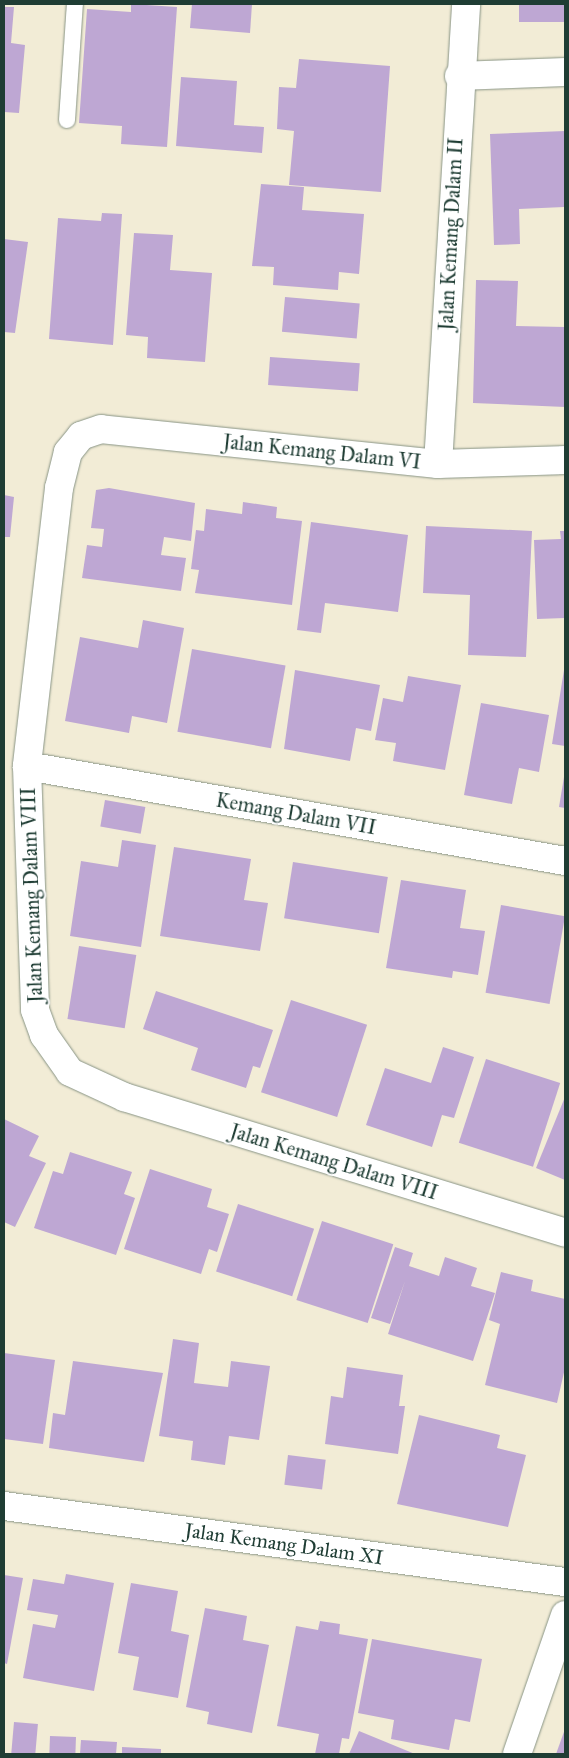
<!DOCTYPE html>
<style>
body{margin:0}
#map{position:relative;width:569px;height:1758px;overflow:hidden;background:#f2ecd6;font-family:"IM FELL Great Primer",serif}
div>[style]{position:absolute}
.building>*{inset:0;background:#bea7d3;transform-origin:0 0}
.roads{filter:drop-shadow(0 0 1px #889485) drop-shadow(0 0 1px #889485)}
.service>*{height:16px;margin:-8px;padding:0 8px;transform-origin:8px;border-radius:8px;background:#fff}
.minor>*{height:28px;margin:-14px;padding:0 14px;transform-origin:14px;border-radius:14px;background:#fff}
span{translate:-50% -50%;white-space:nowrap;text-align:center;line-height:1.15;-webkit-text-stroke:4px #fff;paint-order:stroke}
.street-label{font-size:20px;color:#1f3d34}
.frame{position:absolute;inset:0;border:5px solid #1f3d34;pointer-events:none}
</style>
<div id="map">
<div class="building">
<i style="clip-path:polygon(131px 4px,177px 7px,167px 147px,121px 144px,122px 126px,79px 123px,87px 9px,131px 12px)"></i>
<i style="clip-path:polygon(192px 4px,252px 4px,250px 33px,190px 28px)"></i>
<i style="left:519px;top:4px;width:46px;height:18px"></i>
<i style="clip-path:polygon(4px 7px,14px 7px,11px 43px,25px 45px,19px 113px,4px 112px)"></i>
<i style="clip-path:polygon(299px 59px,390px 66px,381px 192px,289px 185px,294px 131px,277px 129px,279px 87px,296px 88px)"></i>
<i style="clip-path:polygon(181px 77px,237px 81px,234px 125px,264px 127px,262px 153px,176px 146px)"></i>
<i style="clip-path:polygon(565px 131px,564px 207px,519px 209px,520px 244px,494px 245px,490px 134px)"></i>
<i style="clip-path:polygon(261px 184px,304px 187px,302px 210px,364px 214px,359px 274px,339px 272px,338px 290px,273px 285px,274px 267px,252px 266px)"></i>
<i style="clip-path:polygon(102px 213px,122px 214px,113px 345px,49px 339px,58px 218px,101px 221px)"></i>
<i style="clip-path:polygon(134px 233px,173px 235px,170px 270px,212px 273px,205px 362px,147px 358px,148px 337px,126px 335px)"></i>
<i style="clip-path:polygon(4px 239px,28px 242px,15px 333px,4px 332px)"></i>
<i style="clip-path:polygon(476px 280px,518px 281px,516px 326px,565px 327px,565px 407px,473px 403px)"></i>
<i style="left:285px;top:297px;width:75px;height:35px;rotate:5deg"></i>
<i style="left:270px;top:357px;width:90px;height:28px;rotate:4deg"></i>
<i style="clip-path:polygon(109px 488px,195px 503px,191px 541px,164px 537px,161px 555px,186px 558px,181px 591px,82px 578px,87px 545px,102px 547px,104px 529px,91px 528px,96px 490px)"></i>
<i style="clip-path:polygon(4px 495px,14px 497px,10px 537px,4px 537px)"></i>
<i style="clip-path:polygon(243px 502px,277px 507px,276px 518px,302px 521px,292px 605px,195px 593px,199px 570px,191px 569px,196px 530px,204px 531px,206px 509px,242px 514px)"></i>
<i style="clip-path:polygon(311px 522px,408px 535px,398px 612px,325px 603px,321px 633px,297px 630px)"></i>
<i style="clip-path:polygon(426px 526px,532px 531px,526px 657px,468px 655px,470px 595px,423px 593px)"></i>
<i style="clip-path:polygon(560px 531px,565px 531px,565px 618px,537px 619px,534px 540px,561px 539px)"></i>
<i style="clip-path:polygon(143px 620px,184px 628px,167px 723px,132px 716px,129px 733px,65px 721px,80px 637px,138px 648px)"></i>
<i style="left:192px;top:649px;width:95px;height:84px;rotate:10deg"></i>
<i style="clip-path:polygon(295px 670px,380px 685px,371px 731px,356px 728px,350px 761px,284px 749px)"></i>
<i style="clip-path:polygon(564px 670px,565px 670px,565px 746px,552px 744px)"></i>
<i style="clip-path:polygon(408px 676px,461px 685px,445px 770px,393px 761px,396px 743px,375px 740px,383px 698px,403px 702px)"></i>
<i style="clip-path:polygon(481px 703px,549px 715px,539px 772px,519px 768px,512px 804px,464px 795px)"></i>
<i style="clip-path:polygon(564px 777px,565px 778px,565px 808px,559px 807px)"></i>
<i style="left:105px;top:800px;width:41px;height:27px;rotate:10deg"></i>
<i style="clip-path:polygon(122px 840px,156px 845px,141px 947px,70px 936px,81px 861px,118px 867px)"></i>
<i style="clip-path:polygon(174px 847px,251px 859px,244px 900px,268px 903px,260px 951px,160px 936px)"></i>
<i style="left:293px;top:862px;width:96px;height:57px;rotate:9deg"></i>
<i style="clip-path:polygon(401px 880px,466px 890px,460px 928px,485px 931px,478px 975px,453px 971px,452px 978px,386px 968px)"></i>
<i style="left:501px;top:905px;width:65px;height:89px;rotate:10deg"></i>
<i style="left:79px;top:946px;width:58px;height:74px;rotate:9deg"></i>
<i style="clip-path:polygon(156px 991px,273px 1030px,260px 1068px,253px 1066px,246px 1088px,191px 1070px,198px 1048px,143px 1029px)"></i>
<i style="left:291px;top:1000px;width:80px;height:97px;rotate:18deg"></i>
<i style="clip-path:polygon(443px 1047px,474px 1057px,454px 1118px,442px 1115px,432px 1147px,366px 1125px,385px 1068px,431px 1083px)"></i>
<i style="left:486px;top:1059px;width:78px;height:88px;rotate:18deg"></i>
<i style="clip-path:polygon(565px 1097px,565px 1180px,536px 1168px)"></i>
<i style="clip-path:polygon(4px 1119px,39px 1136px,29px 1156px,46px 1163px,15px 1227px,4px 1222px)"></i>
<i style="clip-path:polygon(70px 1152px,132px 1172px,124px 1194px,135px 1198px,116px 1255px,34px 1228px,53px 1171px,63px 1174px)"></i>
<i style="clip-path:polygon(150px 1169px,212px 1189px,207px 1207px,229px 1214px,217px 1252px,209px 1249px,201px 1274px,124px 1249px)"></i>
<i style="left:238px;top:1204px;width:80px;height:71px;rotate:18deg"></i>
<i style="left:322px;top:1221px;width:75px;height:83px;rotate:18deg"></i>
<i style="clip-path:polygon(395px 1247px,413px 1253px,409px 1266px,439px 1276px,445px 1257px,477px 1268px,471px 1286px,495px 1293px,473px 1361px,388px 1334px,405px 1281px,390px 1324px,371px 1318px)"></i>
<i style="clip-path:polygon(501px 1272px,533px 1280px,531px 1291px,565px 1299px,565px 1368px,557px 1403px,485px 1385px,500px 1324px,489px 1320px)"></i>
<i style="clip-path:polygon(173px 1339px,199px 1343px,194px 1383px,228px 1387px,231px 1361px,270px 1366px,259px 1440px,229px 1436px,225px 1465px,191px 1460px,193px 1441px,159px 1436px)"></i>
<i style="clip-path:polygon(4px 1353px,55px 1360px,43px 1444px,4px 1439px)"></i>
<i style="clip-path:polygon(73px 1361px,163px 1373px,144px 1462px,49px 1448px,53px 1413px,65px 1415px)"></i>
<i style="clip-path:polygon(347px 1367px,403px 1375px,399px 1406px,405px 1406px,398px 1454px,325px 1444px,331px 1396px,343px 1398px)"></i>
<i style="clip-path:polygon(419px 1415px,500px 1435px,497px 1448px,526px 1455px,508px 1527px,397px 1504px)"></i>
<i style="left:288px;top:1455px;width:38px;height:30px;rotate:7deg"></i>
<i style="clip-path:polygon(66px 1574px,114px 1583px,94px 1691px,23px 1678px,33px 1624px,55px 1628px,58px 1615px,27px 1610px,33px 1579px,64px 1584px)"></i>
<i style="clip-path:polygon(4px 1575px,23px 1578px,7px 1664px,4px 1663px)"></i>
<i style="clip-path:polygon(131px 1583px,178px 1591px,171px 1631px,189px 1635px,178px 1698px,133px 1690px,139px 1657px,118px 1653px)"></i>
<i style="clip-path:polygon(205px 1608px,247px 1616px,243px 1640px,269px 1645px,252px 1733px,207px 1724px,209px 1712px,186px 1707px)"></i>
<i style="clip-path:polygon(320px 1621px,340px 1624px,339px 1634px,368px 1639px,349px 1739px,342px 1738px,339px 1754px,315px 1754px,319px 1734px,277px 1726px,296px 1626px,318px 1630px)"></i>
<i style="clip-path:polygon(372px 1639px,482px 1659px,470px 1722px,455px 1719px,449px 1750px,391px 1739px,394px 1720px,358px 1713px)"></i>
<i style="left:14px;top:1722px;width:24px;height:32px;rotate:5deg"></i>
<i style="clip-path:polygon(565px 1729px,565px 1754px,556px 1754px)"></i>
<i style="clip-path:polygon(359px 1731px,415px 1754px,349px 1754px)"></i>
<i style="left:50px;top:1736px;width:26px;height:18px;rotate:2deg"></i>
<i style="clip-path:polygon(81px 1740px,117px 1742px,116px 1754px,80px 1754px)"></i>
<i style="clip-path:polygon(122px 1747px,161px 1749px,161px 1754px,122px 1754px)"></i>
</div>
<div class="roads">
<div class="service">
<i style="left:67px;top:120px;width:116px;rotate:-86.1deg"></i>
</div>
<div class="minor">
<i style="left:459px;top:76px;width:106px;rotate:-2.2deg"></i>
<i style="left:565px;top:460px;width:127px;rotate:178.2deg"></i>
<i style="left:438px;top:464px;width:339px;rotate:-174.1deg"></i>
<i style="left:101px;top:429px;width:21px;rotate:161deg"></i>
<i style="left:81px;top:436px;width:21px;rotate:129deg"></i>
<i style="left:68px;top:452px;width:37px;rotate:104deg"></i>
<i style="left:59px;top:488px;width:280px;rotate:96.6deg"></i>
<i style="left:27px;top:766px;width:244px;rotate:88.1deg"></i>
<i style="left:35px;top:1010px;width:27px;rotate:70deg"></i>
<i style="left:44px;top:1035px;width:45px;rotate:54.9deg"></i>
<i style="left:70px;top:1072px;width:60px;rotate:24.8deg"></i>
<i style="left:124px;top:1097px;width:461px;rotate:17.1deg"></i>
<i style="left:438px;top:464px;width:461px;rotate:-86.5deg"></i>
<i style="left:27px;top:766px;width:546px;rotate:10.01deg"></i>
<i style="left:4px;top:1506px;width:566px;rotate:7.72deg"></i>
<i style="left:517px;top:1754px;width:147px;rotate:-70.9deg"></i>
</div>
</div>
<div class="street-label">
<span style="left:451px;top:234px;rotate:-87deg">Jalan Kemang Dalam II</span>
<span style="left:322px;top:452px;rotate:6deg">Jalan Kemang Dalam VI</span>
<span style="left:296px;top:814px;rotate:10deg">Kemang Dalam VII</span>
<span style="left:32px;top:895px;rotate:-92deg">Jalan Kemang Dalam VIII</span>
<span style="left:334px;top:1162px;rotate:17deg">Jalan Kemang Dalam VIII</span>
<span style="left:284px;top:1544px;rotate:8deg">Jalan Kemang Dalam XI</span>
</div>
<div class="frame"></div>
</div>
